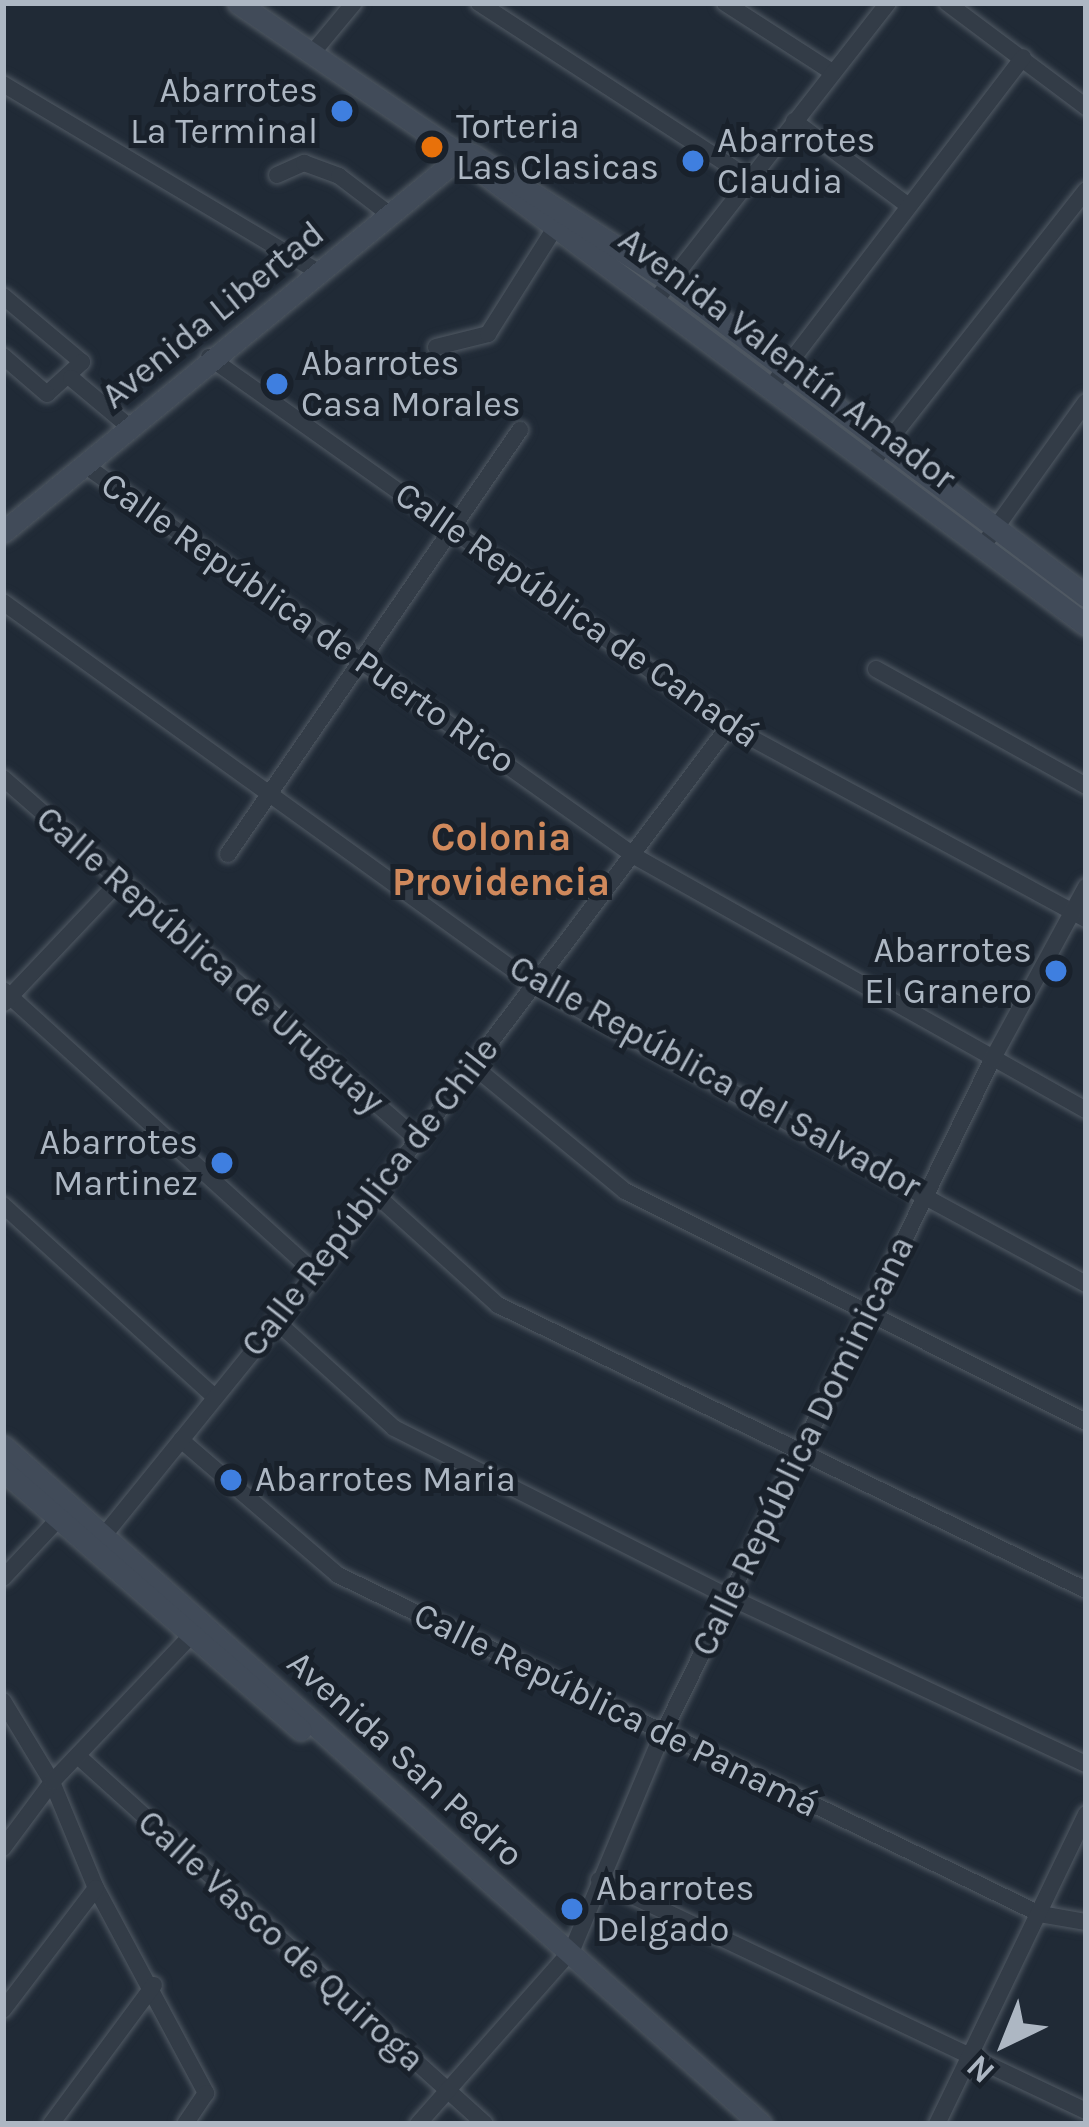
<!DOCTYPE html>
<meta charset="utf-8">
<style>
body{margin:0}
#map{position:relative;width:1089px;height:2127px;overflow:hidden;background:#202a36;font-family:Karla,sans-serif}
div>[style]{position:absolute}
.roads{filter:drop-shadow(0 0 3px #515a64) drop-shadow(0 0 3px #515a64)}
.street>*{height:16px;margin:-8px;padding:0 8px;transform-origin:8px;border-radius:8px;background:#333c47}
.secondary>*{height:21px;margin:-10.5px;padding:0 10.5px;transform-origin:10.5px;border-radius:10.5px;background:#414b59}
.dots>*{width:33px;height:33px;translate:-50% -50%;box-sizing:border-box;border:6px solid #19212b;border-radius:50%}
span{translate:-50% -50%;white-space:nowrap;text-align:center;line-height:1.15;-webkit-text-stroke:10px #19212b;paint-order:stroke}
.poi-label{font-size:36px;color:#adb7c3}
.right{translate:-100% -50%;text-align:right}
.left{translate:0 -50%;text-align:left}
.street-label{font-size:36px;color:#adb7c3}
.neighbourhood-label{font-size:39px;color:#d0895c;font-weight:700}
.frame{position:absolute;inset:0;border:6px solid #adb7c3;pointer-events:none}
.north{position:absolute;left:945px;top:1983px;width:120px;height:120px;-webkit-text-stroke:9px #19212b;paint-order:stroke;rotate:223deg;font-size:33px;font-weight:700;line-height:48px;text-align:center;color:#adb7c3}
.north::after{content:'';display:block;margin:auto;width:42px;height:54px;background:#adb7c3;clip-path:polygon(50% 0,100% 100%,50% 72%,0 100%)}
</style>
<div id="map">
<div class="roads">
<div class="street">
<i style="left:479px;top:3px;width:320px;rotate:33deg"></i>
<i style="left:725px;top:3px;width:127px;rotate:32.8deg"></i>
<i style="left:947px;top:3px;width:174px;rotate:36.8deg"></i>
<i style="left:314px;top:51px;width:62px;rotate:-50.2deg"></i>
<i style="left:3px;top:84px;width:365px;rotate:30.8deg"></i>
<i style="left:794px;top:121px;width:143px;rotate:36.5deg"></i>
<i style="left:277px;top:175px;width:30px;rotate:-24deg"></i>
<i style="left:304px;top:163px;width:37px;rotate:20deg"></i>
<i style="left:339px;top:176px;width:63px;rotate:37.2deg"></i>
<i style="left:3px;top:296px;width:103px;rotate:39.9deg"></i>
<i style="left:82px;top:362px;width:47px;rotate:137.6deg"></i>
<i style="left:47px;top:394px;width:58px;rotate:-139.2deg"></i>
<i style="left:656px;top:300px;width:377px;rotate:-52deg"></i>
<i style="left:436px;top:347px;width:54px;rotate:-14deg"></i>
<i style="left:488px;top:334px;width:125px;rotate:-57.7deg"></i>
<i style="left:209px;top:357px;width:638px;rotate:35.36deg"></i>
<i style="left:729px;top:726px;width:406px;rotate:28.4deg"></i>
<i style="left:71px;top:378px;width:73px;rotate:40deg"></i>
<i style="left:771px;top:387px;width:415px;rotate:-52.6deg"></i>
<i style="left:872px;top:462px;width:346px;rotate:-51.8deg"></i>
<i style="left:86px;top:466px;width:675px;rotate:35.41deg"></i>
<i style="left:636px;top:857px;width:516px;rotate:29.35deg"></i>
<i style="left:982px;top:547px;width:178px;rotate:-54.4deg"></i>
<i style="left:3px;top:602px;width:657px;rotate:35.77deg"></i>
<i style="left:536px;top:986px;width:626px;rotate:28.45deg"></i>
<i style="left:876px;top:669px;width:240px;rotate:29.1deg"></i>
<i style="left:3px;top:778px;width:552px;rotate:41.11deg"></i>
<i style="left:228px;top:854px;width:515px;rotate:-55.45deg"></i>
<i style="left:3px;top:990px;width:423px;rotate:42.2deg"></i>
<i style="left:4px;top:1003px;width:166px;rotate:-46.5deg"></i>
<i style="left:472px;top:1065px;width:198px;rotate:39.5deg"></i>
<i style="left:625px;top:1191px;width:516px;rotate:26.61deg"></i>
<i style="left:375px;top:1194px;width:166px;rotate:42.1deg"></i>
<i style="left:498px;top:1305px;width:653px;rotate:25.86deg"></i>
<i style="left:3px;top:1205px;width:285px;rotate:42.2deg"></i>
<i style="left:276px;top:1321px;width:159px;rotate:42.2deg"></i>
<i style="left:394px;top:1428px;width:375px;rotate:26.8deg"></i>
<i style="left:729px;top:1597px;width:394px;rotate:25.1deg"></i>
<i style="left:181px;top:1440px;width:207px;rotate:40.7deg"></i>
<i style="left:338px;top:1575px;width:780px;rotate:25.78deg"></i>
<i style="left:1040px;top:1914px;width:47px;rotate:9.9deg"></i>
<i style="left:97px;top:1544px;width:348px;rotate:-51deg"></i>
<i style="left:316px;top:1274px;width:686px;rotate:-53deg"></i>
<i style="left:3px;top:1578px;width:89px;rotate:-46.8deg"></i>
<i style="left:3px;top:1701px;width:95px;rotate:58.8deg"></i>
<i style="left:52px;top:1782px;width:115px;rotate:67.5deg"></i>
<i style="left:96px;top:1888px;width:233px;rotate:61.8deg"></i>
<i style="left:206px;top:2093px;width:37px;rotate:124deg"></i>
<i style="left:79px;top:1757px;width:547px;rotate:42.11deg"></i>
<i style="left:3px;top:1848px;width:82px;rotate:-53.4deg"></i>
<i style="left:52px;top:1782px;width:211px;rotate:-46.5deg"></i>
<i style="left:599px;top:1880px;width:539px;rotate:25.38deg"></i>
<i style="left:3px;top:2010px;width:153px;rotate:-52.7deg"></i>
<i style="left:51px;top:2124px;width:173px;rotate:-53.5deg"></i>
<i style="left:418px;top:2124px;width:232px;rotate:-48.5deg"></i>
<i style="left:572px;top:1950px;width:233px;rotate:-67.3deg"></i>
<i style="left:662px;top:1735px;width:751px;rotate:-63.95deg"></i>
<i style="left:992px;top:1060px;width:197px;rotate:-61.5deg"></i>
<i style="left:937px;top:2124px;width:344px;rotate:-64.3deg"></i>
</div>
<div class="secondary">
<i style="left:238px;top:3px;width:255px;rotate:34.3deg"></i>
<i style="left:449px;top:147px;width:796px;rotate:36.88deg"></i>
<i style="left:473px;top:155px;width:232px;rotate:32.7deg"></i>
<i style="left:668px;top:280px;width:524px;rotate:37.09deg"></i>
<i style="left:3px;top:532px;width:599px;rotate:-39.38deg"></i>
<i style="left:3px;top:1446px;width:1017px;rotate:41.81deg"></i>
<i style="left:3px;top:1470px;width:395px;rotate:41.1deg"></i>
</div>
</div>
<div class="dots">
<i style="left:342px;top:111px;background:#3f7fe0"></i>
<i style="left:432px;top:147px;background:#e8710a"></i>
<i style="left:693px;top:161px;background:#3f7fe0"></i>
<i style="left:277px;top:384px;background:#3f7fe0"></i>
<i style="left:1056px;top:971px;background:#3f7fe0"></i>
<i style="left:222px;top:1163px;background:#3f7fe0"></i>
<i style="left:231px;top:1480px;background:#3f7fe0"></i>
<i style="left:572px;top:1909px;background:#3f7fe0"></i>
</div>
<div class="poi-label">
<span class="right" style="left:318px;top:111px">Abarrotes<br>La Terminal</span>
<span class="left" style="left:456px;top:147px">Torteria<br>Las Clasicas</span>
<span class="left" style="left:717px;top:161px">Abarrotes<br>Claudia</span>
<span class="left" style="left:301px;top:384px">Abarrotes<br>Casa Morales</span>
<span class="right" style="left:1032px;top:971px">Abarrotes<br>El Granero</span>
<span class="right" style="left:198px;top:1163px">Abarrotes<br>Martinez</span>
<span class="left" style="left:255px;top:1480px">Abarrotes Maria</span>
<span class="left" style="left:596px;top:1909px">Abarrotes<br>Delgado</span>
</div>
<div class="street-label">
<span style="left:213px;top:315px;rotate:-39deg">Avenida Libertad</span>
<span style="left:787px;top:359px;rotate:37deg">Avenida Valentín Amador</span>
<span style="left:577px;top:615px;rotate:35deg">Calle República de Canadá</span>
<span style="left:308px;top:623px;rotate:35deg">Calle República de Puerto Rico</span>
<span style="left:210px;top:960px;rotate:41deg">Calle República de Uruguay</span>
<span style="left:715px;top:1077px;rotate:29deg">Calle República del Salvador</span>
<span style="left:370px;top:1197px;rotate:-52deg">Calle República de Chile</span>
<span style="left:803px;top:1446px;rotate:-64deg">Calle República Dominicana</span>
<span style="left:616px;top:1710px;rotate:26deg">Calle República de Panamá</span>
<span style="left:405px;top:1759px;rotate:42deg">Avenida San Pedro</span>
<span style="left:281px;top:1941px;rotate:42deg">Calle Vasco de Quiroga</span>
</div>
<div class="neighbourhood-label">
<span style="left:501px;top:860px">Colonia<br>Providencia</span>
</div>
<div class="frame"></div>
<div class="north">N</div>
</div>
